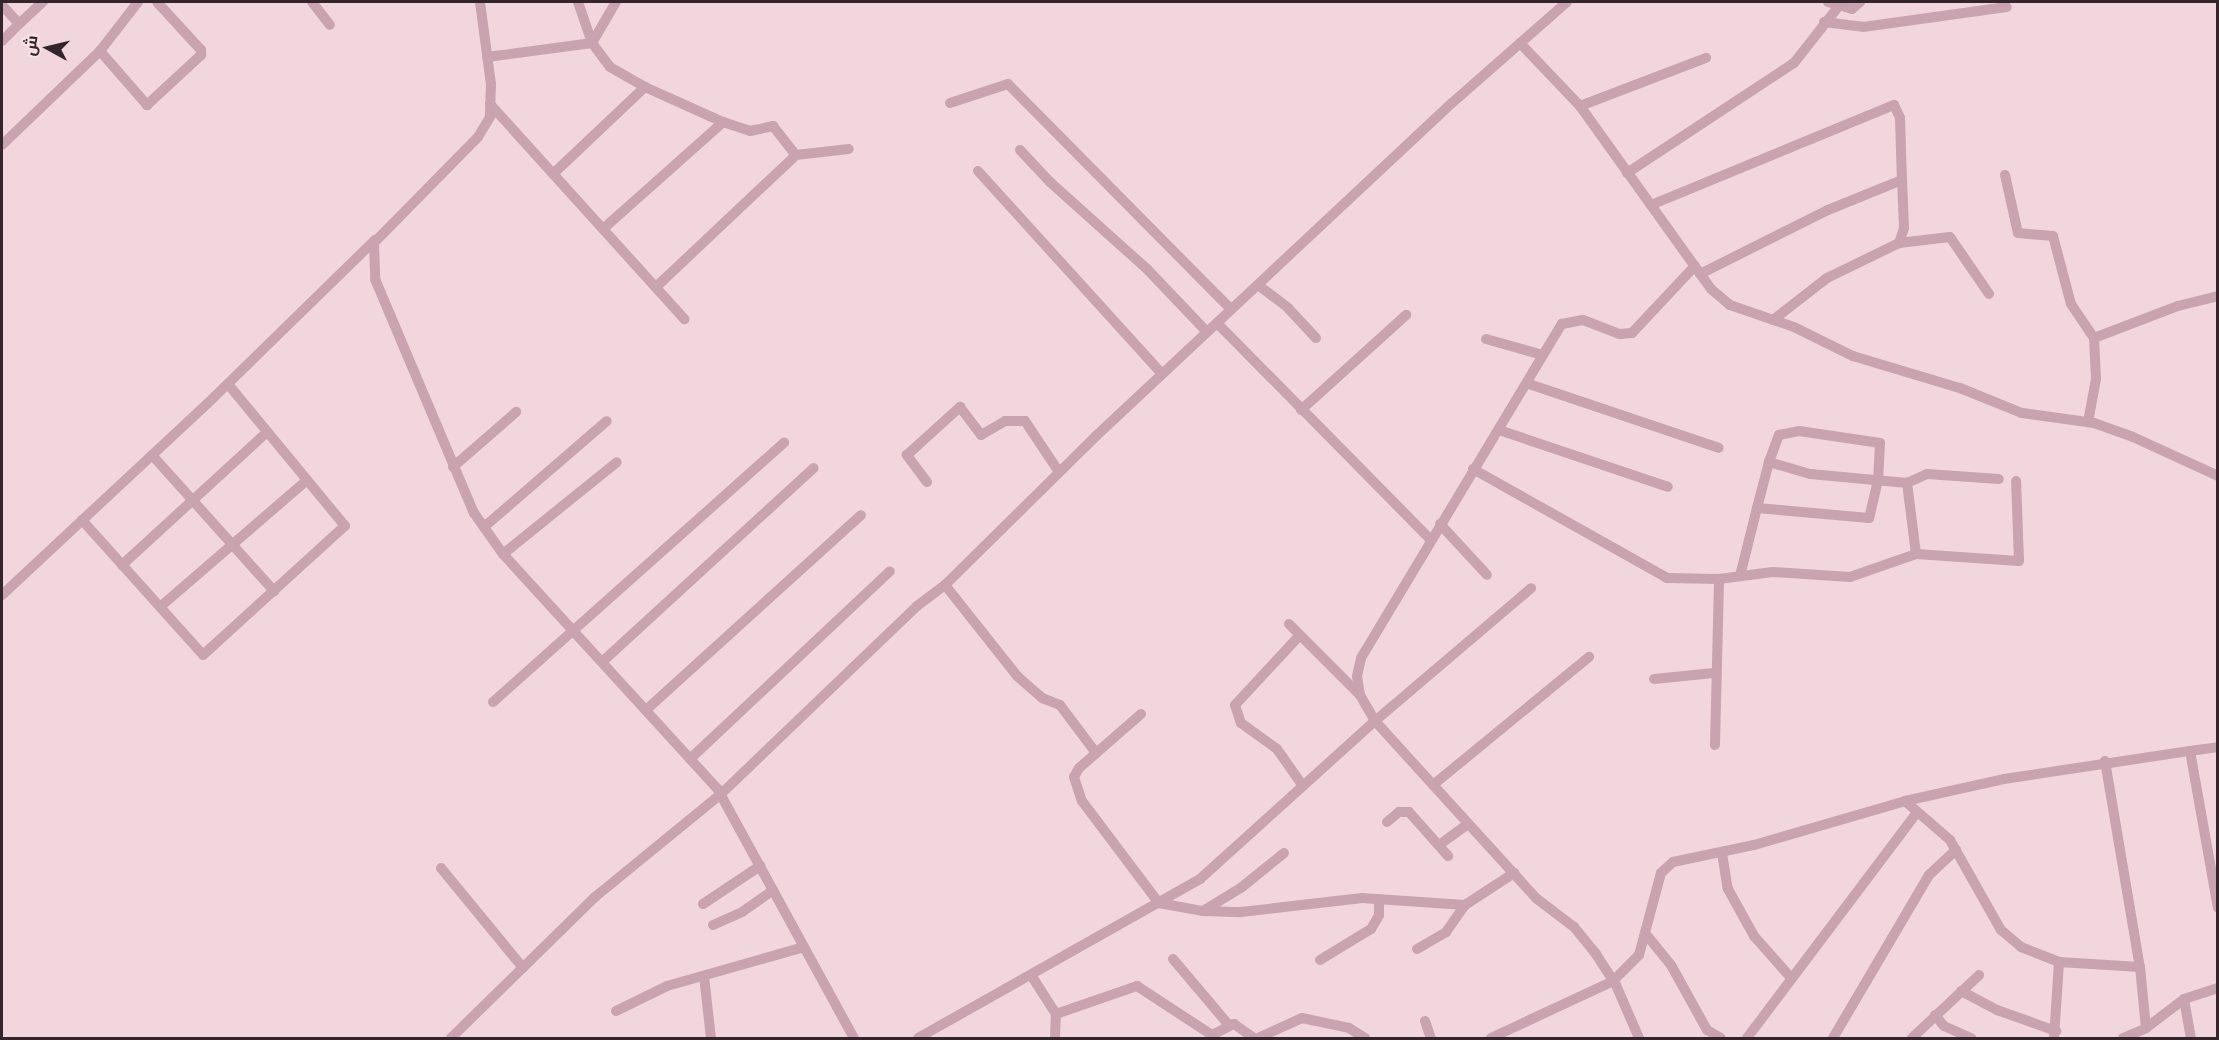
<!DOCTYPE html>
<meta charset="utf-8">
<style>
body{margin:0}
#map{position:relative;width:2219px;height:1040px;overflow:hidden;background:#f1d7dd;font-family:Lato,Cairo,sans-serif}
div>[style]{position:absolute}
.minor>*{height:10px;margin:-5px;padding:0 5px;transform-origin:5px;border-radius:5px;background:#c9a3af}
span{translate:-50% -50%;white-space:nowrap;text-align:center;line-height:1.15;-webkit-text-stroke:4.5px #f9e3e8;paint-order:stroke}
.frame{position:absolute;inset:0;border:3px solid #34252c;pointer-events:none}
.north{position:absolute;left:18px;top:18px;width:60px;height:60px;-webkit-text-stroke:4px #f9e3e8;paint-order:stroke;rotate:278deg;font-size:16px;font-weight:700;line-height:24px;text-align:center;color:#34252c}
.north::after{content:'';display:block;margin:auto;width:21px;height:27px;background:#34252c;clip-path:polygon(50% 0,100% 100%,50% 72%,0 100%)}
</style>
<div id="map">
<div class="minor">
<i style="left:312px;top:2px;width:29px;rotate:52deg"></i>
<i style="left:480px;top:2px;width:83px;rotate:82.4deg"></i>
<i style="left:491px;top:84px;width:33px;rotate:92deg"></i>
<i style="left:490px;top:117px;width:23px;rotate:121deg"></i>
<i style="left:478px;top:137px;width:148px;rotate:134.5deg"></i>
<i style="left:374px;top:243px;width:36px;rotate:88deg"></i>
<i style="left:375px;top:279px;width:254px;rotate:67.1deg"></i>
<i style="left:474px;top:513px;width:50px;rotate:54.7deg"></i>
<i style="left:503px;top:554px;width:317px;rotate:47.6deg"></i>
<i style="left:717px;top:788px;width:285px;rotate:61.3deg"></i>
<i style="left:578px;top:2px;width:43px;rotate:71.1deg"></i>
<i style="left:592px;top:43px;width:30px;rotate:53deg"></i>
<i style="left:610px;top:67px;width:40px;rotate:29.7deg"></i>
<i style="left:645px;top:87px;width:85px;rotate:24.2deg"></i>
<i style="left:723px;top:122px;width:28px;rotate:18deg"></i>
<i style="left:750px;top:131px;width:24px;rotate:-12deg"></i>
<i style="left:773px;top:126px;width:37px;rotate:52deg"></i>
<i style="left:1828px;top:2px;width:25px;rotate:16deg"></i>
<i style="left:1852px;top:9px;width:11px;rotate:-41deg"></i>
<i style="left:2px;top:5px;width:25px;rotate:48deg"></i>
<i style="left:19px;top:24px;width:33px;rotate:-43deg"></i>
<i style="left:1824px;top:22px;width:39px;rotate:7deg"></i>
<i style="left:1863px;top:27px;width:145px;rotate:-7.9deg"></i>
<i style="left:2px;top:41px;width:24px;rotate:-45deg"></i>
<i style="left:1520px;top:43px;width:87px;rotate:46.4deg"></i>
<i style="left:1580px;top:106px;width:225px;rotate:54.4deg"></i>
<i style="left:1711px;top:289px;width:25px;rotate:40deg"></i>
<i style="left:1730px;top:305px;width:68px;rotate:19deg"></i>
<i style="left:1794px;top:327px;width:66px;rotate:26.2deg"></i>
<i style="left:1853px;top:356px;width:112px;rotate:16.7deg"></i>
<i style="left:1960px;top:388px;width:67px;rotate:22deg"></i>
<i style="left:2022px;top:413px;width:73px;rotate:7.9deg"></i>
<i style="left:2094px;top:423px;width:41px;rotate:19.7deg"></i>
<i style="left:2133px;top:437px;width:94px;rotate:24.6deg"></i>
<i style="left:100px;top:51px;width:72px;rotate:49deg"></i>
<i style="left:147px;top:105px;width:74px;rotate:-42.8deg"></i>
<i style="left:201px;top:55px;width:5px;rotate:-90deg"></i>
<i style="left:201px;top:50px;width:65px;rotate:-132.5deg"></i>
<i style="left:487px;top:57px;width:106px;rotate:-7.6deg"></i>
<i style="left:592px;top:43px;width:48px;rotate:-59.7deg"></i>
<i style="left:950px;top:103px;width:61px;rotate:-18.1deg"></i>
<i style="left:1008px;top:84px;width:317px;rotate:45.3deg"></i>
<i style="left:490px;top:104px;width:290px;rotate:47.9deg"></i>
<i style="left:1580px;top:106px;width:135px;rotate:-20.9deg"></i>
<i style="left:2px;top:145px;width:136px;rotate:-43.8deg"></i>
<i style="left:100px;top:51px;width:62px;rotate:-52.2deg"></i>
<i style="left:1020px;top:150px;width:44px;rotate:46.8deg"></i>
<i style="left:1050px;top:182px;width:130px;rotate:41.9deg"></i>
<i style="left:1147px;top:269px;width:87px;rotate:46.4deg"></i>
<i style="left:978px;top:171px;width:274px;rotate:47.8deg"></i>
<i style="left:1627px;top:173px;width:200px;rotate:-33.4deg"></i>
<i style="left:1794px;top:63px;width:71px;rotate:-51.8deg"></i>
<i style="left:553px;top:174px;width:127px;rotate:-43.4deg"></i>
<i style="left:2005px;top:175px;width:59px;rotate:77.4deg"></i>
<i style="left:2018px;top:233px;width:35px;rotate:5deg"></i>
<i style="left:2053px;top:236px;width:70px;rotate:75.2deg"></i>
<i style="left:2071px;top:304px;width:41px;rotate:55.9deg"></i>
<i style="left:2094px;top:338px;width:41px;rotate:87.2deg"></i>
<i style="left:2096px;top:379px;width:44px;rotate:100.5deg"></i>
<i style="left:1651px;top:205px;width:263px;rotate:-22.4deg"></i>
<i style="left:1894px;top:105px;width:14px;rotate:65deg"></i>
<i style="left:1900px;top:118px;width:62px;rotate:88.2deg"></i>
<i style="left:603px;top:229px;width:161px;rotate:-41.7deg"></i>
<i style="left:1700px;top:274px;width:143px;rotate:-26.6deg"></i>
<i style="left:1828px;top:210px;width:80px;rotate:-22.1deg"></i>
<i style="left:1902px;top:180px;width:48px;rotate:87.6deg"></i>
<i style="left:1904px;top:228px;width:16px;rotate:108deg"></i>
<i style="left:1258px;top:285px;width:38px;rotate:37deg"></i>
<i style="left:1288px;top:308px;width:41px;rotate:47deg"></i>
<i style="left:656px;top:287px;width:192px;rotate:-43.3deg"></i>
<i style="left:796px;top:155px;width:53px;rotate:-6.5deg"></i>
<i style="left:1773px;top:320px;width:68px;rotate:-37.9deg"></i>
<i style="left:1827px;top:278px;width:80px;rotate:-25.9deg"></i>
<i style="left:1899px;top:243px;width:51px;rotate:-6.7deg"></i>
<i style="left:1950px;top:237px;width:69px;rotate:55.6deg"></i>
<i style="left:1217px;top:323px;width:305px;rotate:45.4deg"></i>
<i style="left:2094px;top:338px;width:90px;rotate:-20.9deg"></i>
<i style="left:2178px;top:306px;width:41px;rotate:-14deg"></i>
<i style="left:1486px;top:339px;width:59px;rotate:15.7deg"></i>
<i style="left:1529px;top:384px;width:200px;rotate:18.6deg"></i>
<i style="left:1301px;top:410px;width:142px;rotate:-42.1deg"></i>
<i style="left:1499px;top:430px;width:178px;rotate:18.6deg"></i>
<i style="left:152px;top:455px;width:183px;rotate:48.1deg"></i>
<i style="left:453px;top:467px;width:84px;rotate:-41.1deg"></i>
<i style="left:1473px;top:469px;width:223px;rotate:29.3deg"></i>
<i style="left:1667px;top:578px;width:52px;rotate:1.1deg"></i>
<i style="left:1719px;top:579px;width:54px;rotate:-7.4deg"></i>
<i style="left:1773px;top:572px;width:77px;rotate:3.7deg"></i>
<i style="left:1850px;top:577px;width:70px;rotate:-19.2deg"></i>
<i style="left:1916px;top:554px;width:72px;rotate:-97.2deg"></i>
<i style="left:1907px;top:483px;width:97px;rotate:-174.7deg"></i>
<i style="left:1810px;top:474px;width:43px;rotate:-163.7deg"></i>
<i style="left:927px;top:482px;width:34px;rotate:-127deg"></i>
<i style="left:907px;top:455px;width:72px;rotate:-42.2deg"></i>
<i style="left:960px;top:407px;width:35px;rotate:53deg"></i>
<i style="left:981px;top:435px;width:28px;rotate:-30deg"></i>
<i style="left:1005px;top:421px;width:20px"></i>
<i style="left:1025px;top:421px;width:61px;rotate:56.3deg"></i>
<i style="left:1907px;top:483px;width:22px;rotate:-24deg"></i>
<i style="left:1927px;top:474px;width:72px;rotate:4deg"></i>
<i style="left:82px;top:520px;width:181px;rotate:48.1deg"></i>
<i style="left:203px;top:655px;width:192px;rotate:-42.3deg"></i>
<i style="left:345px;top:526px;width:184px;rotate:-129.5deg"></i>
<i style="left:1440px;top:524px;width:69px;rotate:47.3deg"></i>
<i style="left:484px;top:527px;width:162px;rotate:-40.8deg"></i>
<i style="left:503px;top:554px;width:146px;rotate:-38.9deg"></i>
<i style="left:1916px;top:554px;width:103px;rotate:3.9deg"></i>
<i style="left:2019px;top:561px;width:80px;rotate:-92.1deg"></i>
<i style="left:122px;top:565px;width:197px;rotate:-42.5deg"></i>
<i style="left:1740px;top:576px;width:70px;rotate:-76deg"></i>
<i style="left:1757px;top:508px;width:48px;rotate:-75.4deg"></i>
<i style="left:1769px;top:462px;width:29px;rotate:-70deg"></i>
<i style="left:1779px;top:435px;width:20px;rotate:-11deg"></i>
<i style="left:1799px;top:431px;width:82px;rotate:8.4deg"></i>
<i style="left:1880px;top:443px;width:37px;rotate:93deg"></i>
<i style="left:1878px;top:480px;width:39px;rotate:103deg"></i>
<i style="left:1869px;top:518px;width:112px;rotate:-174.9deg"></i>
<i style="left:945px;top:585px;width:116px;rotate:51.6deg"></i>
<i style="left:1017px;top:676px;width:33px;rotate:41deg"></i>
<i style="left:1042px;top:698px;width:19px;rotate:21deg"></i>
<i style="left:1060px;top:705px;width:60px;rotate:53.1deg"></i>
<i style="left:2px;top:595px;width:280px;rotate:-43deg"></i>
<i style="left:207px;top:404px;width:235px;rotate:-44.3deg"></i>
<i style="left:160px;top:607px;width:194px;rotate:-40.8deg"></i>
<i style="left:1289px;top:624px;width:100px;rotate:45deg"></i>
<i style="left:1299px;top:636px;width:94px;rotate:132.8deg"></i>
<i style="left:1235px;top:705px;width:19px;rotate:72deg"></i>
<i style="left:1241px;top:723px;width:44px;rotate:35.8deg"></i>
<i style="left:1277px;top:749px;width:45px;rotate:54.9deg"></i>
<i style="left:602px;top:662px;width:287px;rotate:-42.5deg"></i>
<i style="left:1654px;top:679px;width:60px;rotate:-5.7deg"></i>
<i style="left:493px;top:702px;width:390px;rotate:-41.7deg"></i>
<i style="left:646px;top:710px;width:290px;rotate:-42.2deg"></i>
<i style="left:1141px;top:714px;width:82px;rotate:138.9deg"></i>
<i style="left:1079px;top:768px;width:10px;rotate:119deg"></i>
<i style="left:1074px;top:777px;width:25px;rotate:72deg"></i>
<i style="left:1082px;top:801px;width:128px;rotate:53deg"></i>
<i style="left:1159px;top:903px;width:45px;rotate:10.3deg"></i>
<i style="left:1203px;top:911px;width:38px;rotate:2deg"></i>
<i style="left:1241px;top:912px;width:122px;rotate:-6.6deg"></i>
<i style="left:1362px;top:898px;width:103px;rotate:3.9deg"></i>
<i style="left:1465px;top:905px;width:59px;rotate:-33.1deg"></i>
<i style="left:1715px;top:745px;width:166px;rotate:-88.6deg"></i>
<i style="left:2190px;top:751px;width:28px;rotate:-8deg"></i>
<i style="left:690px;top:759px;width:274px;rotate:-43.2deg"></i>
<i style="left:2105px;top:761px;width:209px;rotate:80.4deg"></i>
<i style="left:2140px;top:967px;width:61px;rotate:84.4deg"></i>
<i style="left:1433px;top:785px;width:202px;rotate:-39.4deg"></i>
<i style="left:1905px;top:801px;width:60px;rotate:40.9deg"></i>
<i style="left:1950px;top:840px;width:103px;rotate:60.5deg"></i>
<i style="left:2001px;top:930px;width:26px;rotate:40deg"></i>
<i style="left:2021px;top:947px;width:41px;rotate:21.5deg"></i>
<i style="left:2059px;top:962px;width:81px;rotate:3.5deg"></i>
<i style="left:1387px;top:822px;width:16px;rotate:-40deg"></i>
<i style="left:1399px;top:812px;width:10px"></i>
<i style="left:1409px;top:812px;width:59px;rotate:48.4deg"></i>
<i style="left:1439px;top:845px;width:36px;rotate:-36deg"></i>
<i style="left:1722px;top:853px;width:36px;rotate:81deg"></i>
<i style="left:1728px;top:889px;width:54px;rotate:61deg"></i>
<i style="left:1754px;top:936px;width:57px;rotate:48.5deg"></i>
<i style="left:441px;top:868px;width:129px;rotate:50.6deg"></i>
<i style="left:703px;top:904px;width:69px;rotate:-33.7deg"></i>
<i style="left:1203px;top:911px;width:46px;rotate:-31.6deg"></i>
<i style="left:1242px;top:887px;width:54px;rotate:-39deg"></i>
<i style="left:713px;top:925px;width:32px;rotate:-24deg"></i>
<i style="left:742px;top:912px;width:38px;rotate:-35deg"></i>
<i style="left:1645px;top:933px;width:41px;rotate:50.9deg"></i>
<i style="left:1671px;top:965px;width:74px;rotate:61deg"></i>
<i style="left:1707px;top:1030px;width:16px;rotate:30deg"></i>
<i style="left:1417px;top:949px;width:34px;rotate:-30deg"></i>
<i style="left:1446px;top:932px;width:33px;rotate:-55deg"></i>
<i style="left:1173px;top:959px;width:85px;rotate:49.8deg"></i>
<i style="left:1320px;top:960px;width:60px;rotate:-31.3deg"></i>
<i style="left:1371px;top:929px;width:16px;rotate:-60deg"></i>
<i style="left:1379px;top:915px;width:15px;rotate:-90deg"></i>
<i style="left:1031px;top:975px;width:46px;rotate:57.3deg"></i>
<i style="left:1056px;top:1014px;width:86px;rotate:-19.1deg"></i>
<i style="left:1137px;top:986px;width:90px;rotate:33.2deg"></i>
<i style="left:1212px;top:1035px;width:25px;rotate:-27deg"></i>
<i style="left:1234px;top:1024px;width:24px;rotate:35deg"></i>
<i style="left:704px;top:976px;width:62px;rotate:83.6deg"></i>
<i style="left:1961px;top:991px;width:41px;rotate:27.8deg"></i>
<i style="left:1997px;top:1010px;width:63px;rotate:19.6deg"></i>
<i style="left:2184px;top:999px;width:40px;rotate:80deg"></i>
<i style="left:616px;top:1011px;width:57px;rotate:-26.1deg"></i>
<i style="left:667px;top:986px;width:142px;rotate:-15.9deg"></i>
<i style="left:1935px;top:1015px;width:14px;rotate:51deg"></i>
<i style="left:1944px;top:1026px;width:30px;rotate:24deg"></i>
<i style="left:1425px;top:1021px;width:18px;rotate:71deg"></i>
<i style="left:451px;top:1038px;width:202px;rotate:-44.4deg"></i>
<i style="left:595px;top:897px;width:163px;rotate:-39.3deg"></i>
<i style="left:721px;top:794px;width:272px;rotate:-43.8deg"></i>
<i style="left:917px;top:606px;width:35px;rotate:-37deg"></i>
<i style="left:945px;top:585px;width:212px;rotate:-44.6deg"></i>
<i style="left:1096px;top:436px;width:487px;rotate:-43.1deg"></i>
<i style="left:1452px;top:103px;width:153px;rotate:-41.3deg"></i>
<i style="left:918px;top:1038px;width:324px;rotate:-29.4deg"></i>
<i style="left:1200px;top:879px;width:236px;rotate:-42.1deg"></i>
<i style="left:1375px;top:721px;width:205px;rotate:-40.4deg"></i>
<i style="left:1055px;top:1038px;width:24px;rotate:-88deg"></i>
<i style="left:1258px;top:1038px;width:48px;rotate:-24.4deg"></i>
<i style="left:1302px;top:1018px;width:48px;rotate:12deg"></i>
<i style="left:1349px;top:1028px;width:19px;rotate:32deg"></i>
<i style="left:1491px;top:1038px;width:135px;rotate:-25deg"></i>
<i style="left:1613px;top:981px;width:37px;rotate:-45deg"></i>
<i style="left:1639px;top:955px;width:85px;rotate:-75deg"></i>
<i style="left:1661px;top:873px;width:16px;rotate:-43deg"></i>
<i style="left:1673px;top:862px;width:83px;rotate:-11.9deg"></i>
<i style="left:1754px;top:845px;width:157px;rotate:-16.2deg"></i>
<i style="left:1905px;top:801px;width:101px;rotate:-12.5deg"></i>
<i style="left:2004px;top:779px;width:188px;rotate:-8.6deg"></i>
<i style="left:2190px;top:751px;width:159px;rotate:79.9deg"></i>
<i style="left:1639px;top:1038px;width:58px;rotate:-113.5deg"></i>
<i style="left:1616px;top:985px;width:37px;rotate:-123deg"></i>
<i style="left:1596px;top:954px;width:35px;rotate:-129deg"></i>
<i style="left:1574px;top:927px;width:48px;rotate:-142.7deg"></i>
<i style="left:1536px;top:898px;width:239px;rotate:-132.3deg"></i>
<i style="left:1375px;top:721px;width:30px;rotate:-120deg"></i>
<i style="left:1360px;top:695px;width:19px;rotate:-99deg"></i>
<i style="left:1357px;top:676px;width:18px;rotate:-77deg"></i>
<i style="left:1361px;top:658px;width:390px;rotate:-59deg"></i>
<i style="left:1562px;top:324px;width:21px;rotate:-11deg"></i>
<i style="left:1583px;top:320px;width:40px;rotate:21deg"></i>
<i style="left:1620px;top:334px;width:12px;rotate:-5deg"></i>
<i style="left:1632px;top:333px;width:92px;rotate:-46.8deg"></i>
<i style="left:1747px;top:1038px;width:283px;rotate:-53deg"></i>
<i style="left:1833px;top:1038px;width:189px;rotate:-59.5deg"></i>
<i style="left:1929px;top:875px;width:37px;rotate:-43deg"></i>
<i style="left:1912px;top:1038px;width:92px;rotate:-43.2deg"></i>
<i style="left:2054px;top:1038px;width:76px;rotate:-86.2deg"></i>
<i style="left:2123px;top:1038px;width:25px;rotate:-23deg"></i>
<i style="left:2146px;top:1028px;width:48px;rotate:-37.3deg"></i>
<i style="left:2184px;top:999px;width:36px;rotate:-18deg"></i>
</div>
<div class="frame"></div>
<div class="north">ش</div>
</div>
